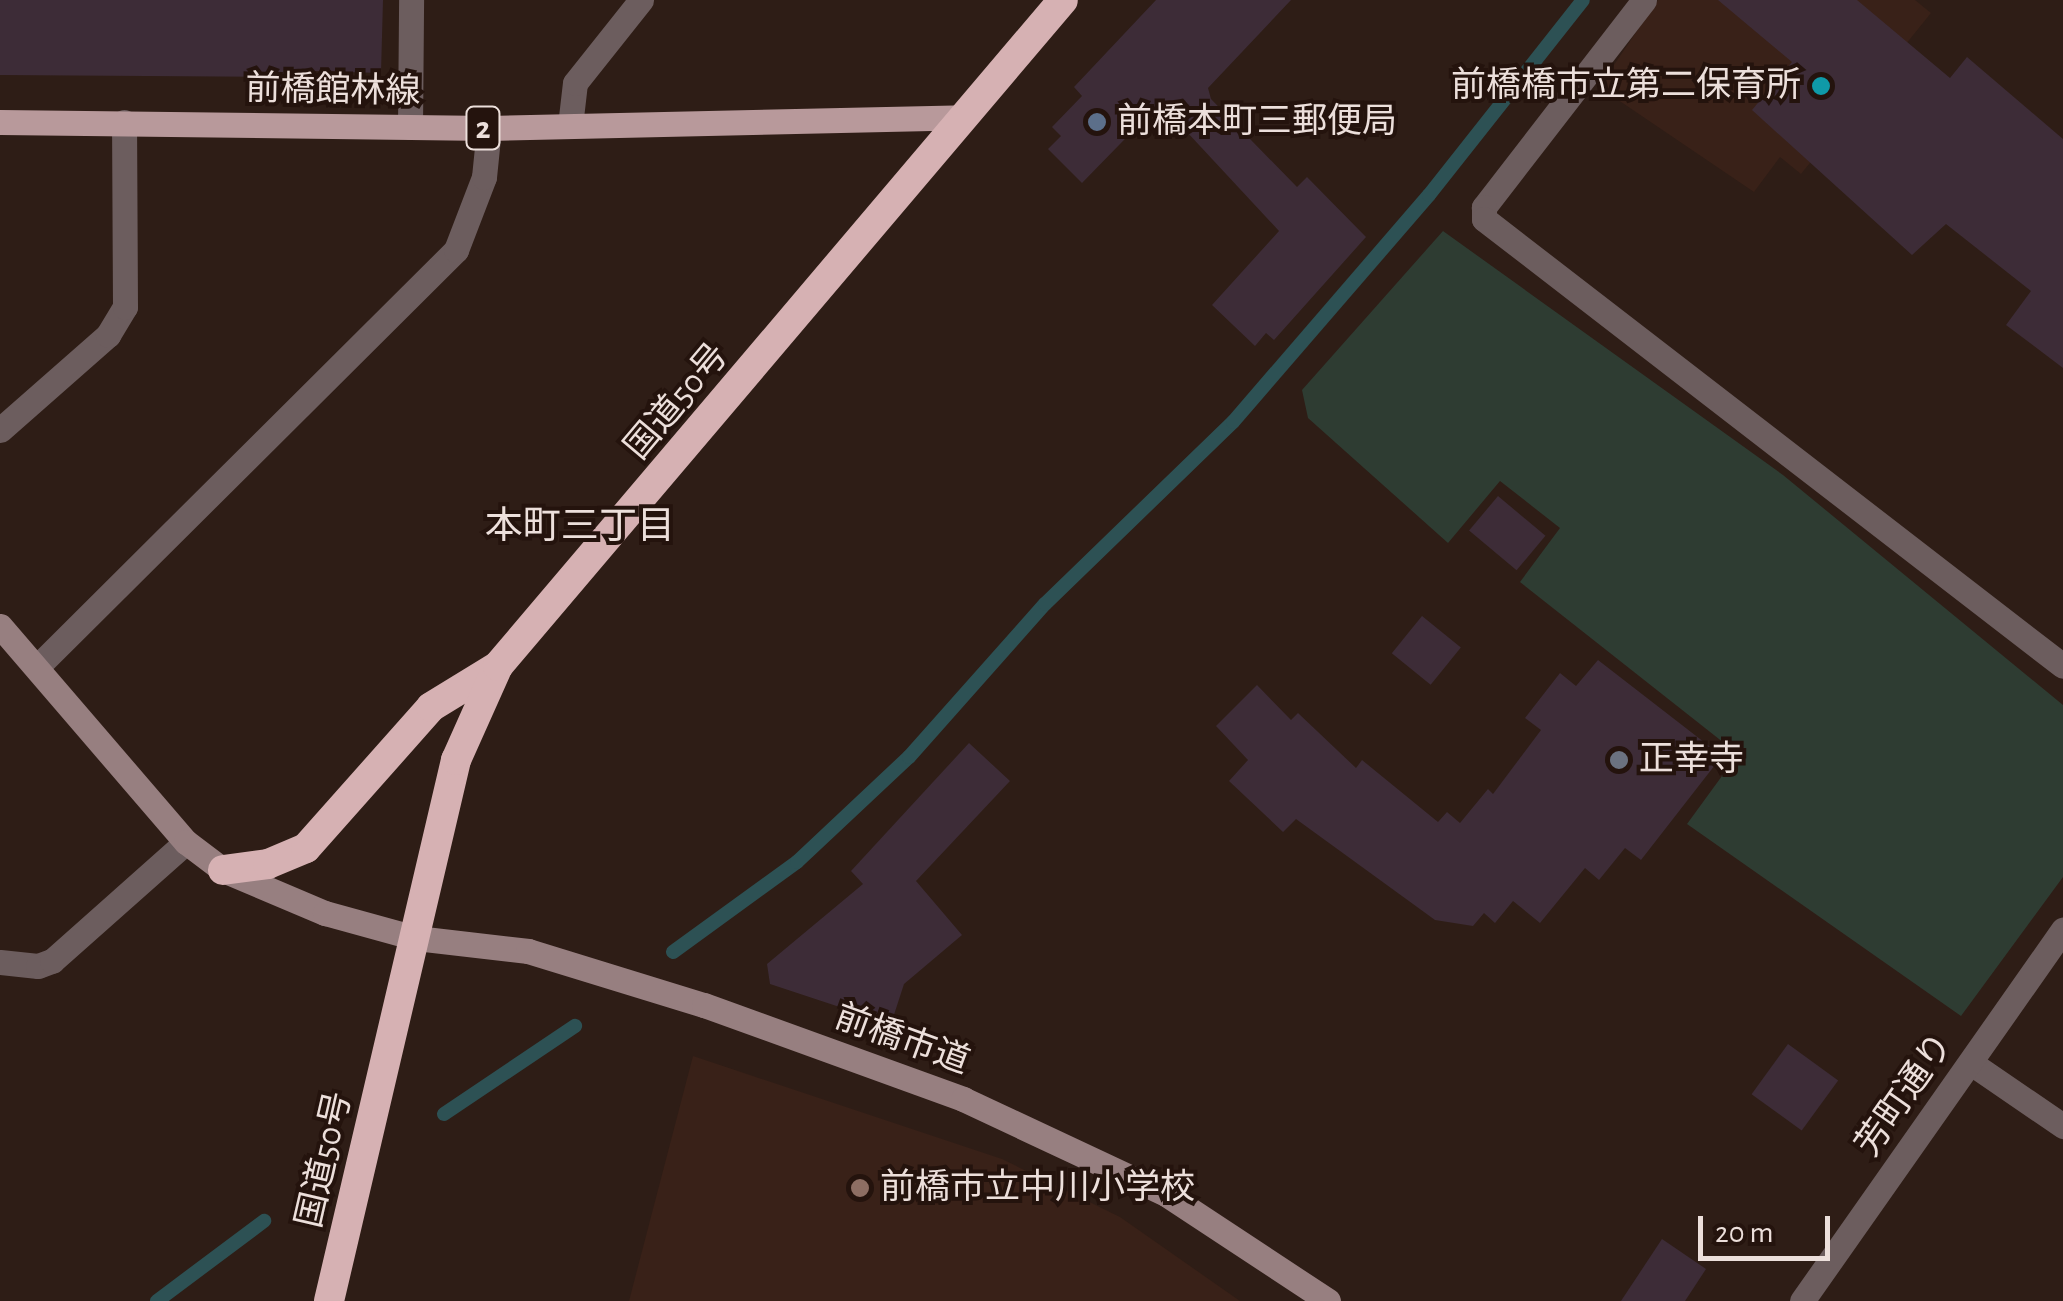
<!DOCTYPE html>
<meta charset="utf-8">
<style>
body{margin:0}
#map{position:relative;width:2063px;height:1301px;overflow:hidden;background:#2e1d16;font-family:"Alegreya Sans","Noto Sans JP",sans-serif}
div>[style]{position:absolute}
.built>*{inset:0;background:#392118}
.green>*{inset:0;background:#2e3c32}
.stream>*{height:14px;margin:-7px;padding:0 7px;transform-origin:7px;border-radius:7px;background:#2d5154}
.building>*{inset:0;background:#3d2c37;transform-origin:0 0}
.street>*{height:25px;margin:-12.5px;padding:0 12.5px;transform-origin:12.5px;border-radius:12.5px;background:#6c5d5e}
.secondary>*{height:25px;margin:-12.5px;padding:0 12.5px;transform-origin:12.5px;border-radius:12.5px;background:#977f80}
.primary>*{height:25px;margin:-12.5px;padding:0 12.5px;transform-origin:12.5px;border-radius:12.5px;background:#b8999b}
.highway>*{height:30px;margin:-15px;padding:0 15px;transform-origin:15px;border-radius:15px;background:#d6b1b3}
.dots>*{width:28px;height:28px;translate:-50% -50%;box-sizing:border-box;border:5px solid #24130d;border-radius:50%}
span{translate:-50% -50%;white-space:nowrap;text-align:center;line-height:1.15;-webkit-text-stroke:8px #24130d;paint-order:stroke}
.shield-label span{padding:2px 8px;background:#24130d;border:2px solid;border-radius:8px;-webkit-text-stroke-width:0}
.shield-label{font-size:32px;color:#ecdfdb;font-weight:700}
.poi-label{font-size:35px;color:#ecdfdb}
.right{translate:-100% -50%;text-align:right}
.left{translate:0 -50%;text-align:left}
.street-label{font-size:35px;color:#ecdfdb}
.neighbourhood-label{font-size:38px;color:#ecdfdb}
.scale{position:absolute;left:1698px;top:1216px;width:132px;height:45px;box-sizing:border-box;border:5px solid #ecdfdb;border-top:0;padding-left:12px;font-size:30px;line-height:35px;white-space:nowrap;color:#ecdfdb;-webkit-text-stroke:8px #24130d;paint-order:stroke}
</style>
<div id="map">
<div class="built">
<i style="clip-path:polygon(1658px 0,1915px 0,1931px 13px,1801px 174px,1780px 157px,1754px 192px,1599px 87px)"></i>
<i style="clip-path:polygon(693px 1056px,1002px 1159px,1120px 1217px,1240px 1301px,629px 1301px)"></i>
</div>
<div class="green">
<i style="clip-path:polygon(1443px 231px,1783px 475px,2063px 705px,2063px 877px,1961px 1016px,1687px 824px,1738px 754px,1520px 582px,1560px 528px,1500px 481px,1448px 543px,1308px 418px,1302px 390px)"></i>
</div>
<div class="stream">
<i style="left:673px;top:952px;width:153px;rotate:-36deg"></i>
<i style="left:797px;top:862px;width:154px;rotate:-43.2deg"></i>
<i style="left:909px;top:757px;width:205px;rotate:-48.4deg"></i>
<i style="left:1045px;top:604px;width:262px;rotate:-44.1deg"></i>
<i style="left:1233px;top:422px;width:300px;rotate:-49.2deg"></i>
<i style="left:1429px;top:195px;width:248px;rotate:-51.7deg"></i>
<i style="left:444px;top:1114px;width:158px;rotate:-33.9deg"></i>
<i style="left:157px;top:1301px;width:134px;rotate:-36.8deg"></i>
</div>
<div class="building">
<i style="clip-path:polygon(0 0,383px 0,381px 73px,314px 71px,314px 86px,275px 87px,275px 77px,0 75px)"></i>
<i style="clip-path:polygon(1156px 0,1291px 0,1208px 88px,1211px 99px,1297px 187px,1307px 177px,1366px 237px,1274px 340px,1266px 333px,1255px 346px,1212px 305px,1279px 231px,1160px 103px,1082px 183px,1048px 149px,1061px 136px,1052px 127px,1082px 96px,1074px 87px)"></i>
<i style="clip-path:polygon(1718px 0,1857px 0,1950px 78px,1967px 57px,2063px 139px,2063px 368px,2006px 325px,2031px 291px,1946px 224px,1912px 255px,1752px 110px,1792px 62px)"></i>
<i style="left:1498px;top:496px;width:62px;height:45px;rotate:40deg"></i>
<i style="left:1422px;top:616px;width:50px;height:48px;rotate:39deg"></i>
<i style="clip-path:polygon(1598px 660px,1722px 756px,1641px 860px,1625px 848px,1599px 880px,1585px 868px,1540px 923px,1513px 901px,1495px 923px,1484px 913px,1473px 926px,1435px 920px,1296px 819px,1283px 832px,1229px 781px,1248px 760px,1216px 726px,1257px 685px,1291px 720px,1298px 713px,1356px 768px,1362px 760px,1438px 822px,1447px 812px,1460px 823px,1488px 789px,1493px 794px,1541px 730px,1525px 718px,1560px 673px,1576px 686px)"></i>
<i style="clip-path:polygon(969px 743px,1010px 781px,916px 881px,962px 935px,904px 984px,891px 1024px,770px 984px,767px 964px,863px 884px,851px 871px)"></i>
<i style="left:1788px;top:1044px;width:62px;height:62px;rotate:36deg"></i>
<i style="clip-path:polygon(1662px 1239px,1706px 1269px,1685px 1301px,1621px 1301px)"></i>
</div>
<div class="street">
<i style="left:1644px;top:0;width:262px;rotate:127.7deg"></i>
<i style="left:1484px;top:207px;width:12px;rotate:90deg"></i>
<i style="left:1484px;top:219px;width:731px;rotate:37.67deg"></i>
<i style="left:570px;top:126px;width:43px;rotate:-83.4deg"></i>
<i style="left:575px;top:83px;width:106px;rotate:-51.5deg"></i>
<i style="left:410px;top:127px;width:127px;rotate:-89.5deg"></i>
<i style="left:0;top:430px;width:144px;rotate:-41.3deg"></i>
<i style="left:108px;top:335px;width:33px;rotate:-59deg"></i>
<i style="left:125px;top:307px;width:185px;rotate:-90.3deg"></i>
<i style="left:37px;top:667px;width:591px;rotate:-44.86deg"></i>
<i style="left:456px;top:250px;width:78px;rotate:-69deg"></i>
<i style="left:484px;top:177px;width:49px;rotate:-84.2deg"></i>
<i style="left:0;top:962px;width:38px;rotate:6deg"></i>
<i style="left:38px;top:966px;width:15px;rotate:-20deg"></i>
<i style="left:52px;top:961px;width:179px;rotate:-41.6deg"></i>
<i style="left:1971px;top:1063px;width:112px;rotate:34.4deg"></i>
<i style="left:1802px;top:1301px;width:454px;rotate:-54.9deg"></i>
</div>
<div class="secondary">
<i style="left:0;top:626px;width:285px;rotate:49.3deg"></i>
<i style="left:186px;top:842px;width:46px;rotate:37.1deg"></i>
<i style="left:223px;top:870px;width:111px;rotate:22.9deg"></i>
<i style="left:325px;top:913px;width:94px;rotate:15.4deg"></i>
<i style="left:416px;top:938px;width:113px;rotate:6.6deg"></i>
<i style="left:528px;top:951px;width:184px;rotate:17.1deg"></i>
<i style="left:704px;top:1005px;width:276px;rotate:19.9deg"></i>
<i style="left:963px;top:1099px;width:224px;rotate:25.1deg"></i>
<i style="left:1166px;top:1194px;width:194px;rotate:33.4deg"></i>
</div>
<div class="primary">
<i style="left:0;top:122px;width:489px;rotate:0.7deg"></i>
<i style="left:489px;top:128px;width:476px;rotate:-1.3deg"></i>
</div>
<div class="highway">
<i style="left:223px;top:870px;width:45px;rotate:-7.6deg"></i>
<i style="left:268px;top:864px;width:41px;rotate:-22.8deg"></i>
<i style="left:306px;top:848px;width:188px;rotate:-48.4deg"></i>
<i style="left:431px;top:707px;width:79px;rotate:-31.5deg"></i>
<i style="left:329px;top:1301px;width:556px;rotate:-76.79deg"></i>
<i style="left:456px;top:760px;width:103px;rotate:-65.9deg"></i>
<i style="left:498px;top:666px;width:873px;rotate:-49.69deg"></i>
</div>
<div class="dots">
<i style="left:1821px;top:86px;background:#0f9aa8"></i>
<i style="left:1097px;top:122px;background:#5c6f8a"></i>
<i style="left:1619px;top:760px;background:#6b7280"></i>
<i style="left:860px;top:1188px;background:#8d6e63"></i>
</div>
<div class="shield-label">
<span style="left:483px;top:128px">2</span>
</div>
<div class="poi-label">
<span class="right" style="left:1801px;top:86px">前橋橋市立第二保育所</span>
<span class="left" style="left:1117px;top:122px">前橋本町三郵便局</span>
<span class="left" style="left:1639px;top:760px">正幸寺</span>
<span class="left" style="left:880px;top:1188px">前橋市立中川小学校</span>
</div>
<div class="street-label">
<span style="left:333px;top:91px;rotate:1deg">前橋館林線</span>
<span style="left:677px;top:402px;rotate:-50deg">国道50号</span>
<span style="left:902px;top:1040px;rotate:20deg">前橋市道</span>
<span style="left:1905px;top:1095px;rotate:-55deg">芳町通り</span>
<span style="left:325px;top:1160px;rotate:-77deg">国道50号</span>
</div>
<div class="neighbourhood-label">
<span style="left:580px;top:528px">本町三丁目</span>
</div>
<div class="scale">20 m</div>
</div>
